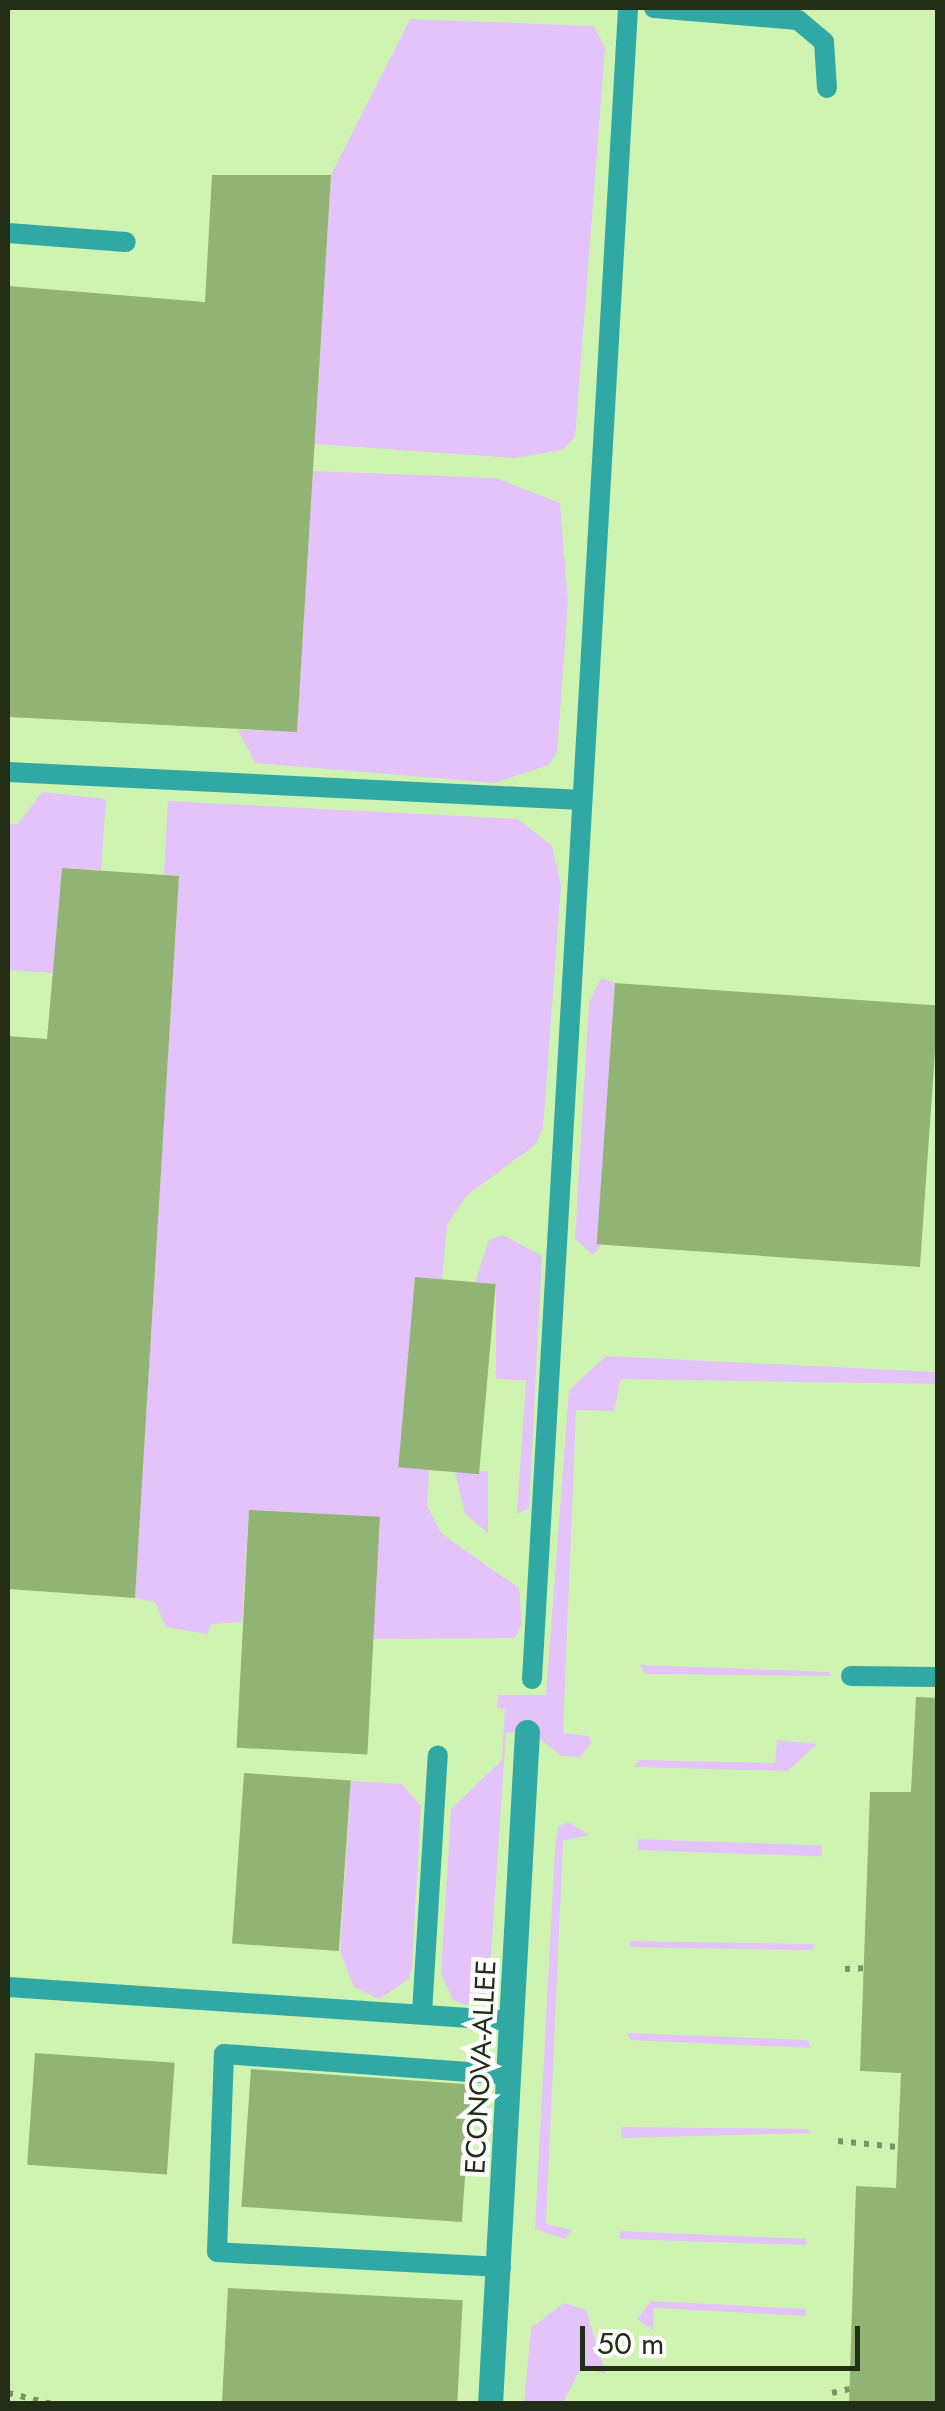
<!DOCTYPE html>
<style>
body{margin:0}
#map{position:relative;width:945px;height:2411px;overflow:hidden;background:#cff4b2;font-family:Jost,sans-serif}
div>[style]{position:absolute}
.green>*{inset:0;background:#e3c3f9;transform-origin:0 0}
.building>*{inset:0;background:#91b374;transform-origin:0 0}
.path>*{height:6px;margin-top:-3px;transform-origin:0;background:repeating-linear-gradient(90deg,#7a9366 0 5px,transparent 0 13px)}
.lane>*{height:20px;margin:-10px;padding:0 10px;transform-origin:10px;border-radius:10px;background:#30a8a4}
.street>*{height:25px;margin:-12.5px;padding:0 12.5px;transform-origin:12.5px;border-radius:12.5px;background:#30a8a4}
span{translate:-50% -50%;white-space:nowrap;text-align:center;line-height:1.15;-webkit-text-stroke:9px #fff;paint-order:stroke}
.street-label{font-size:28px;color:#222f16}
.frame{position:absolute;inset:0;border:10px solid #222f16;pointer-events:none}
.scale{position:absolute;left:580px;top:2326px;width:280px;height:45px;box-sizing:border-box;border:5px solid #222f16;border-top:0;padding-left:12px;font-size:30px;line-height:35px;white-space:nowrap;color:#222f16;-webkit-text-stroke:8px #fff;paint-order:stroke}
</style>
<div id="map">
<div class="green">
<i style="clip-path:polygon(410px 19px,594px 26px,605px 48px,575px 437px,562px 450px,515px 458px,315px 444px,331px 175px)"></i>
<i style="clip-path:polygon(313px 471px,496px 478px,560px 503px,568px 603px,557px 752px,549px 765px,494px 783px,255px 763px,238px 730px,297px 731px)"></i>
<i style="clip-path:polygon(42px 792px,106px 799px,101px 870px,62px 868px,53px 973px,8px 970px,8px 823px,18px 824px)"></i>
<i style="clip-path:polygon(168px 801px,518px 819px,552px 846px,561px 885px,543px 1128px,535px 1145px,467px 1195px,447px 1225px,442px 1279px,415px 1278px,404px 1468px,429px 1469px,427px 1506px,442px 1534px,519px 1588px,522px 1623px,515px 1638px,373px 1639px,379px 1517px,249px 1510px,242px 1622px,212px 1624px,207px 1634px,166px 1627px,155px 1602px,135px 1598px,179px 876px,164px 874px)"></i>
<i style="clip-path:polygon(601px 978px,615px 983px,601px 1245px,593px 1255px,575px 1239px,589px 1003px)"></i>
<i style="clip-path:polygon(503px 1235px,542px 1256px,529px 1508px,517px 1514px,526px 1380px,496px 1379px,496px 1284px,475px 1282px,489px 1240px)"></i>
<i style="clip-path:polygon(606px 1356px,937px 1372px,937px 1384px,621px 1379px,614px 1411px,576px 1410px,563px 1733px,589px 1736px,591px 1743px,580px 1757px,561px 1756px,529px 1730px,506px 1733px,488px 1998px,465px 2005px,453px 2000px,441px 1974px,451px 1809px,502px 1760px,505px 1709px,497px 1708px,498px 1695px,546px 1695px,569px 1390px)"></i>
<i style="clip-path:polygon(488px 1471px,488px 1533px,465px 1514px,455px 1473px)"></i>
<i style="clip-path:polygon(640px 1665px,829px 1672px,831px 1676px,645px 1674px)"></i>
<i style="clip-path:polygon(777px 1740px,817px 1744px,788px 1771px,634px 1767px,639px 1760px,775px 1763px)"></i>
<i style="clip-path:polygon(351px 1781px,402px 1784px,421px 1806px,412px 1966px,409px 1979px,379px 1999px,354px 1987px,340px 1951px)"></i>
<i style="clip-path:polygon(568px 1822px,589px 1835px,563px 1841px,546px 2224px,572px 2230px,565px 2239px,535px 2229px,555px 1849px,558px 1827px)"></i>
<i style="left:638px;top:1839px;width:184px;height:11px;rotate:2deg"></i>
<i style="left:630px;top:1941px;width:183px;height:6px;rotate:1deg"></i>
<i style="clip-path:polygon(627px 2033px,807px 2040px,811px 2048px,630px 2040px)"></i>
<i style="clip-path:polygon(621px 2127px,807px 2129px,811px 2133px,622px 2138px)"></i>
<i style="clip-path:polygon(620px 2231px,807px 2239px,806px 2245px,620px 2239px)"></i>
<i style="clip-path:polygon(651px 2301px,806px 2309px,806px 2316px,654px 2308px,653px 2330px,637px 2319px)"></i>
<i style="clip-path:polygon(564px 2303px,586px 2310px,606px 2374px,582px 2366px,563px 2403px,524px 2403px,531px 2328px)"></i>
</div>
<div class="building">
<i style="clip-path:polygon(212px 175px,331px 175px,297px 732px,8px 717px,8px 286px,205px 302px)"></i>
<i style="clip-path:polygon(62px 868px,179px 876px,135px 1598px,8px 1589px,8px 1036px,47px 1039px)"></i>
<i style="left:615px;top:983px;width:324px;height:262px;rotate:4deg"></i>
<i style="left:415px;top:1277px;width:81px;height:191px;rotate:5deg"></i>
<i style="left:249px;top:1510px;width:131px;height:238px;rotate:3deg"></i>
<i style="clip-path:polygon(916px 1697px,938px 1698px,938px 2404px,849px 2404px,856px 2186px,896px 2188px,901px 2073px,860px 2071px,870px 1792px,911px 1792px)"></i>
<i style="left:244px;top:1773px;width:107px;height:171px;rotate:4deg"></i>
<i style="left:35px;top:2053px;width:140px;height:112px;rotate:4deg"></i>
<i style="left:251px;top:2069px;width:221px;height:138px;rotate:4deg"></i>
<i style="left:228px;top:2288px;width:235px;height:116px;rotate:3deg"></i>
</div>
<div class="path">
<i style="left:845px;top:1969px;width:21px;rotate:-3deg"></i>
<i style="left:838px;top:2141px;width:59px;rotate:5.8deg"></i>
<i style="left:8px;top:2393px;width:45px;rotate:14deg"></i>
<i style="left:832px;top:2393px;width:18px;rotate:-13deg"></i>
</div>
<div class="lane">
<i style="left:654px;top:8px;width:144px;rotate:4.8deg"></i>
<i style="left:798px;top:20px;width:34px;rotate:40deg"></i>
<i style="left:824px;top:42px;width:46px;rotate:86.3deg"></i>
<i style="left:8px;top:233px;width:118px;rotate:4.4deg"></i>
<i style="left:8px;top:772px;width:575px;rotate:2.79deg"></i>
<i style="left:851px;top:1676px;width:87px;rotate:0.7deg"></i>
<i style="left:532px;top:1679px;width:1674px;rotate:-86.71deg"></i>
<i style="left:8px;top:1987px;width:506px;rotate:3.85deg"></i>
<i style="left:422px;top:2013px;width:258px;rotate:-86.5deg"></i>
<i style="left:501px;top:2267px;width:284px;rotate:-177deg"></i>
<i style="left:217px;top:2252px;width:198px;rotate:-88deg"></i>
<i style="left:224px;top:2054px;width:287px;rotate:4.2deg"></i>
</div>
<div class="street">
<i style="left:490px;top:2404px;width:673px;rotate:-86.85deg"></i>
</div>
<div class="street-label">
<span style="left:481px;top:2067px;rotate:-87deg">ECONOVA-ALLEE</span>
</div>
<div class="frame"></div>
<div class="scale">50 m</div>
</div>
